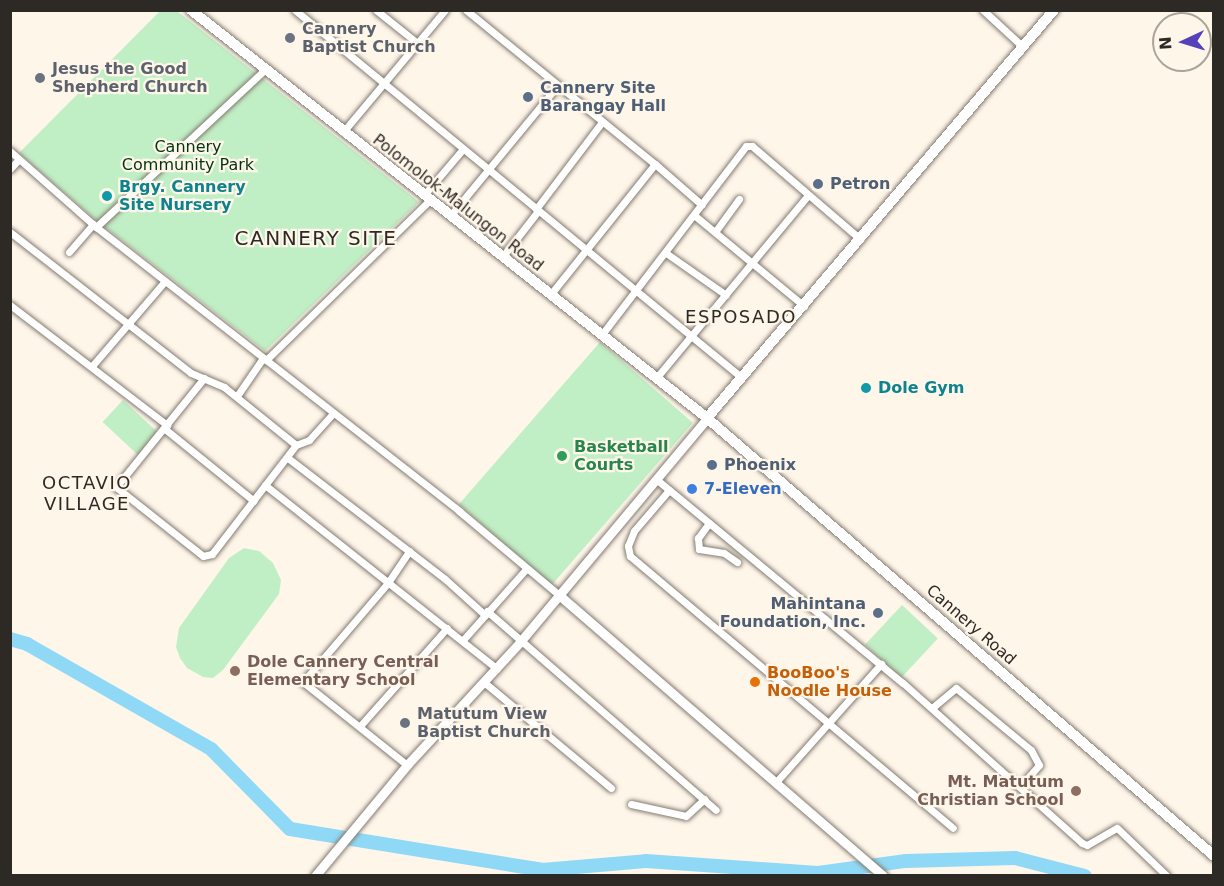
<!DOCTYPE html>
<style>
body{margin:0}
#map{position:relative;width:1224px;height:886px;overflow:hidden;background:#fff6ea;font-family:"DejaVu Sans",sans-serif}
div>[style]{position:absolute}
.green>*{inset:0;background:#c1efc5;transform-origin:0 0}
.river>*{height:14px;margin:-7px;padding:0 7px;transform-origin:7px;border-radius:7px;background:#90d9f6}
.roads{filter:drop-shadow(0 0 2px #837b71) drop-shadow(0 0 2px #837b71)}
.minor>*{height:7px;margin:-3.5px;padding:0 3.5px;transform-origin:3.5px;border-radius:3.5px;background:#fff}
.tertiary>*{height:9px;margin:-4.5px;padding:0 4.5px;transform-origin:4.5px;border-radius:4.5px;background:#fff}
.secondary>*{height:10px;margin:-5px;padding:0 5px;transform-origin:5px;border-radius:5px;background:#fff}
.dots>*{width:16px;height:16px;translate:-50% -50%;box-sizing:border-box;border:3px solid #fff6ea;border-radius:50%}
span{translate:-50% -50%;white-space:nowrap;text-align:center;line-height:1.15;-webkit-text-stroke:4.5px #fff6ea;paint-order:stroke}
.worship-label{font-size:16px;color:#5b616d;font-weight:700}
.left{translate:0 -50%;text-align:left}
.service-label{font-size:16px;color:#4e5e75;font-weight:700}
.right{translate:-100% -50%;text-align:right}
.park-label{font-size:16px;color:#03340f}
.culture-label{font-size:16px;color:#0d838f;font-weight:700}
.street-label{font-size:16px;color:#2d2a25}
.leisure-label{font-size:16px;color:#27864d;font-weight:700}
.shop-label{font-size:16px;color:#366cbe;font-weight:700}
.education-label{font-size:16px;color:#785e54;font-weight:700}
.food-label{font-size:16px;color:#c56008;font-weight:700}
.neighbourhood-label{font-size:18px;color:#2d2a25;letter-spacing:1.5px}
.quarter-label{font-size:20px;color:#2d2a25;letter-spacing:1.5px}
.frame{position:absolute;inset:0;border:12px solid #2d2a25;pointer-events:none}
.north{position:absolute;left:1152px;top:12px;width:60px;height:60px;box-sizing:border-box;background:#fff6ea;border:2px solid #aba49b;border-radius:50%;rotate:266deg;font-size:16px;font-weight:700;line-height:24px;text-align:center;color:#2d2a25}
.north::after{content:'';display:block;margin:auto;width:21px;height:27px;background:#5641b9;clip-path:polygon(50% 0,100% 100%,50% 72%,0 100%)}
</style>
<div id="map">
<div class="green">
<i style="clip-path:polygon(160px 11px,177px 11px,419px 202px,265px 351px,96px 220px,19px 153px)"></i>
<i style="left:600px;top:342px;width:123px;height:215px;rotate:41deg"></i>
<i style="left:123px;top:400px;width:50px;height:30px;rotate:43deg"></i>
<i style="clip-path:polygon(244px 548px,259px 551px,273px 563px,281px 580px,279px 594px,223px 670px,213px 678px,203px 677px,187px 668px,180px 658px,176px 647px,179px 628px,229px 558px)"></i>
<i style="left:902px;top:605px;width:49px;height:54px;rotate:43deg"></i>
</div>
<div class="river">
<i style="left:10px;top:639px;width:18px;rotate:16deg"></i>
<i style="left:27px;top:644px;width:212px;rotate:29.7deg"></i>
<i style="left:211px;top:749px;width:112px;rotate:45.4deg"></i>
<i style="left:290px;top:829px;width:255px;rotate:9.2deg"></i>
<i style="left:542px;top:870px;width:104px;rotate:-4.9deg"></i>
<i style="left:646px;top:861px;width:172px;rotate:4deg"></i>
<i style="left:818px;top:873px;width:89px;rotate:-7.8deg"></i>
<i style="left:906px;top:861px;width:109px;rotate:-1.6deg"></i>
<i style="left:1015px;top:858px;width:72px;rotate:14.4deg"></i>
</div>
<div class="roads">
<div class="minor">
<i style="left:295px;top:10px;width:578px;rotate:39.45deg"></i>
<i style="left:376px;top:10px;width:51px;rotate:38.7deg"></i>
<i style="left:466px;top:10px;width:244px;rotate:39.2deg"></i>
<i style="left:655px;top:164px;width:166px;rotate:128.7deg"></i>
<i style="left:983px;top:10px;width:53px;rotate:42.7deg"></i>
<i style="left:343px;top:132px;width:159px;rotate:-50.1deg"></i>
<i style="left:10px;top:151px;width:115px;rotate:41.5deg"></i>
<i style="left:96px;top:227px;width:461px;rotate:38deg"></i>
<i style="left:459px;top:511px;width:131px;rotate:40deg"></i>
<i style="left:655px;top:164px;width:62px;rotate:41.1deg"></i>
<i style="left:10px;top:169px;width:13px;rotate:-48deg"></i>
<i style="left:424px;top:195px;width:59px;rotate:-49.8deg"></i>
<i style="left:536px;top:209px;width:109px;rotate:-52.8deg"></i>
<i style="left:694px;top:215px;width:143px;rotate:39.6deg"></i>
<i style="left:450px;top:216px;width:168px;rotate:-50.5deg"></i>
<i style="left:96px;top:227px;width:229px;rotate:-43deg"></i>
<i style="left:10px;top:232px;width:229px;rotate:37.9deg"></i>
<i style="left:191px;top:373px;width:36px;rotate:23deg"></i>
<i style="left:224px;top:387px;width:92px;rotate:38.9deg"></i>
<i style="left:715px;top:232px;width:41px;rotate:-54deg"></i>
<i style="left:69px;top:252px;width:37px;rotate:-49deg"></i>
<i style="left:666px;top:253px;width:73px;rotate:35deg"></i>
<i style="left:503px;top:256px;width:57px;rotate:-52.1deg"></i>
<i style="left:10px;top:305px;width:198px;rotate:37.4deg"></i>
<i style="left:603px;top:333px;width:235px;rotate:-52.6deg"></i>
<i style="left:746px;top:146px;width:6px"></i>
<i style="left:752px;top:146px;width:143px;rotate:40.7deg"></i>
<i style="left:266px;top:360px;width:229px;rotate:-44.3deg"></i>
<i style="left:92px;top:366px;width:112px;rotate:-49.3deg"></i>
<i style="left:657px;top:377px;width:236px;rotate:-50.3deg"></i>
<i style="left:204px;top:378px;width:140px;rotate:128.9deg"></i>
<i style="left:116px;top:487px;width:111px;rotate:38.4deg"></i>
<i style="left:203px;top:556px;width:9px;rotate:-13deg"></i>
<i style="left:212px;top:554px;width:138px;rotate:-52.4deg"></i>
<i style="left:237px;top:396px;width:46px;rotate:-55.6deg"></i>
<i style="left:165px;top:429px;width:114px;rotate:39deg"></i>
<i style="left:296px;top:445px;width:14px;rotate:-21deg"></i>
<i style="left:309px;top:440px;width:36px;rotate:-48deg"></i>
<i style="left:288px;top:458px;width:198px;rotate:37.6deg"></i>
<i style="left:445px;top:579px;width:54px;rotate:42deg"></i>
<i style="left:656px;top:479px;width:320px;rotate:39.6deg"></i>
<i style="left:903px;top:683px;width:240px;rotate:41.8deg"></i>
<i style="left:1082px;top:843px;width:5px;rotate:22deg"></i>
<i style="left:1087px;top:845px;width:34px;rotate:-30deg"></i>
<i style="left:1117px;top:828px;width:69px;rotate:43.8deg"></i>
<i style="left:265px;top:485px;width:296px;rotate:38.4deg"></i>
<i style="left:669px;top:490px;width:54px;rotate:130.5deg"></i>
<i style="left:634px;top:531px;width:16px;rotate:112deg"></i>
<i style="left:628px;top:546px;width:10px;rotate:79deg"></i>
<i style="left:630px;top:556px;width:422px;rotate:40.1deg"></i>
<i style="left:709px;top:523px;width:19px;rotate:126deg"></i>
<i style="left:698px;top:538px;width:11px;rotate:85deg"></i>
<i style="left:699px;top:549px;width:25px;rotate:9deg"></i>
<i style="left:724px;top:553px;width:16px;rotate:35deg"></i>
<i style="left:487px;top:611px;width:303px;rotate:41deg"></i>
<i style="left:463px;top:640px;width:96px;rotate:-48.4deg"></i>
<i style="left:485px;top:683px;width:164px;rotate:39.8deg"></i>
<i style="left:932px;top:708px;width:31px;rotate:-40deg"></i>
<i style="left:956px;top:688px;width:97px;rotate:39.6deg"></i>
<i style="left:1031px;top:750px;width:17px;rotate:62deg"></i>
<i style="left:1039px;top:765px;width:29px;rotate:131deg"></i>
<i style="left:360px;top:726px;width:131px;rotate:-48.4deg"></i>
<i style="left:407px;top:765px;width:133px;rotate:-141.4deg"></i>
<i style="left:303px;top:682px;width:129px;rotate:-49.4deg"></i>
<i style="left:387px;top:584px;width:40px;rotate:-56deg"></i>
<i style="left:777px;top:781px;width:157px;rotate:-48.4deg"></i>
<i style="left:631px;top:804px;width:56px;rotate:12.3deg"></i>
<i style="left:686px;top:816px;width:25px;rotate:-43deg"></i>
</div>
<div class="tertiary">
<i style="left:559px;top:595px;width:429px;rotate:40.9deg"></i>
<i style="left:315px;top:876px;width:144px;rotate:-50.3deg"></i>
<i style="left:407px;top:765px;width:167px;rotate:-47.4deg"></i>
<i style="left:520px;top:642px;width:292px;rotate:-50.1deg"></i>
</div>
<div class="secondary">
<i style="left:191px;top:10px;width:658px;rotate:38.33deg"></i>
<i style="left:707px;top:418px;width:670px;rotate:40.82deg"></i>
<i style="left:707px;top:418px;width:536px;rotate:-49.62deg"></i>
</div>
</div>
<div class="dots">
<i style="left:290px;top:38px;background:#6b7280"></i>
<i style="left:40px;top:78px;background:#6b7280"></i>
<i style="left:528px;top:97px;background:#5c6f8a"></i>
<i style="left:818px;top:184px;background:#5c6f8a"></i>
<i style="left:107px;top:196px;background:#0f9aa8"></i>
<i style="left:866px;top:388px;background:#0f9aa8"></i>
<i style="left:562px;top:456px;background:#2e9e5b"></i>
<i style="left:712px;top:465px;background:#5c6f8a"></i>
<i style="left:692px;top:489px;background:#3f7fe0"></i>
<i style="left:878px;top:613px;background:#5c6f8a"></i>
<i style="left:235px;top:671px;background:#8d6e63"></i>
<i style="left:755px;top:682px;background:#e8710a"></i>
<i style="left:405px;top:723px;background:#6b7280"></i>
<i style="left:1076px;top:791px;background:#8d6e63"></i>
</div>
<div class="worship-label">
<span class="left" style="left:302px;top:38px">Cannery<br>Baptist Church</span>
<span class="left" style="left:52px;top:78px">Jesus the Good<br>Shepherd Church</span>
<span class="left" style="left:417px;top:723px">Matutum View<br>Baptist Church</span>
</div>
<div class="service-label">
<span class="left" style="left:540px;top:97px">Cannery Site<br>Barangay Hall</span>
<span class="left" style="left:830px;top:184px">Petron</span>
<span class="left" style="left:724px;top:465px">Phoenix</span>
<span class="right" style="left:866px;top:613px">Mahintana<br>Foundation, Inc.</span>
</div>
<div class="park-label">
<span style="left:188px;top:156px">Cannery<br>Community Park</span>
</div>
<div class="culture-label">
<span class="left" style="left:119px;top:196px">Brgy. Cannery<br>Site Nursery</span>
<span class="left" style="left:878px;top:388px">Dole Gym</span>
</div>
<div class="street-label">
<span style="left:458px;top:203px;rotate:38deg">Polomolok-Malungon Road</span>
<span style="left:971px;top:625px;rotate:41deg">Cannery Road</span>
</div>
<div class="leisure-label">
<span class="left" style="left:574px;top:456px">Basketball<br>Courts</span>
</div>
<div class="shop-label">
<span class="left" style="left:704px;top:489px">7-Eleven</span>
</div>
<div class="education-label">
<span class="left" style="left:247px;top:671px">Dole Cannery Central<br>Elementary School</span>
<span class="right" style="left:1064px;top:791px">Mt. Matutum<br>Christian School</span>
</div>
<div class="food-label">
<span class="left" style="left:767px;top:682px">BooBoo's<br>Noodle House</span>
</div>
<div class="neighbourhood-label">
<span style="left:741px;top:317px">ESPOSADO</span>
<span style="left:87px;top:494px">OCTAVIO<br>VILLAGE</span>
</div>
<div class="quarter-label">
<span style="left:316px;top:238px">CANNERY SITE</span>
</div>
<div class="frame"></div>
<div class="north">N</div>
</div>
